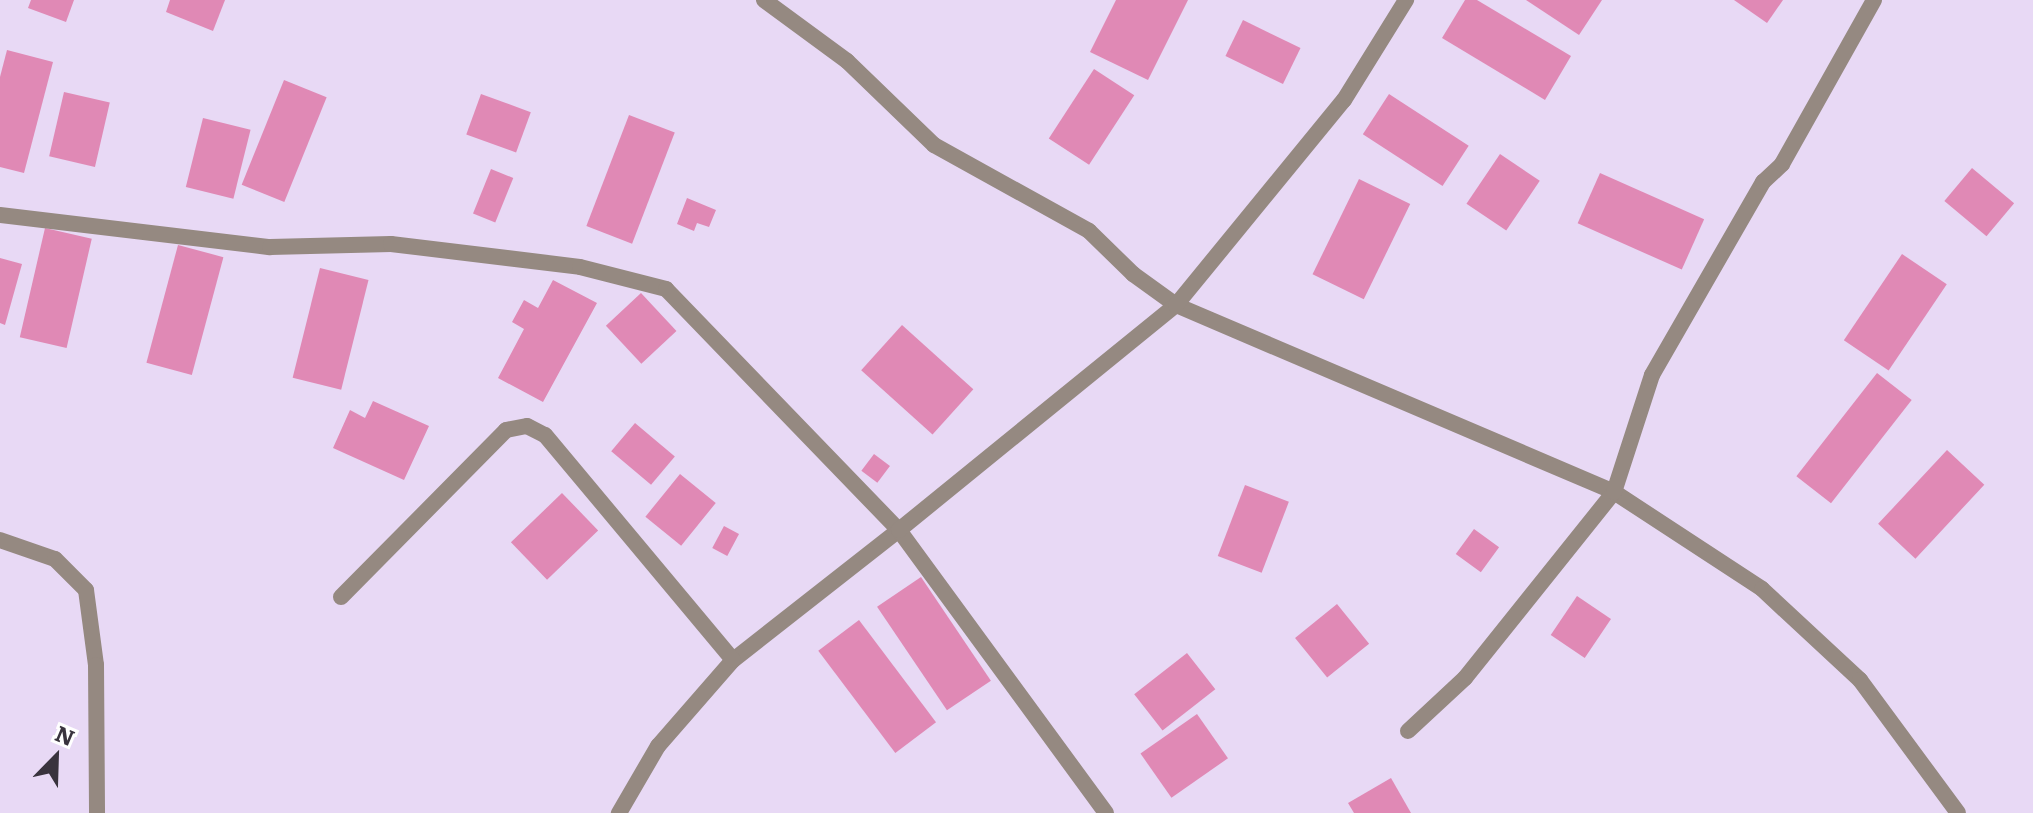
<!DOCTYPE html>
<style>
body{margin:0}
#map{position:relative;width:2033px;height:813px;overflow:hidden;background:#e8d9f5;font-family:Literata,serif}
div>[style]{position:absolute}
.building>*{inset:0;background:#e089b5;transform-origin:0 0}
.minor>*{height:16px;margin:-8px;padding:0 8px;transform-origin:8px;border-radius:8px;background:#958981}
span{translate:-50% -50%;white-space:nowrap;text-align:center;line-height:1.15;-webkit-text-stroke:6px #fff;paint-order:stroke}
.north{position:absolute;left:16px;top:717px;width:80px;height:80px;-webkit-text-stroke:6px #fff;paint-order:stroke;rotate:23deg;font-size:22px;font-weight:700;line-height:32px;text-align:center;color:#39333d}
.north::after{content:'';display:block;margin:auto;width:28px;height:36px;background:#39333d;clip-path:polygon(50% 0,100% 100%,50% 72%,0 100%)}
</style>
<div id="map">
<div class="building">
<i style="clip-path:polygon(31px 0,74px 0,66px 22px,28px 8px)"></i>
<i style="clip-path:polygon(170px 0,225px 0,213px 31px,166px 12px)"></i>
<i style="clip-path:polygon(1116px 0,1188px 0,1148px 80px,1090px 52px)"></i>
<i style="clip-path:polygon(1465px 0,1477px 0,1571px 56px,1545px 100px,1442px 38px)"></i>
<i style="clip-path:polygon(1526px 0,1602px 0,1579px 35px)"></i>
<i style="clip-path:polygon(1734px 0,1783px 0,1767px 23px)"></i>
<i style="left:1243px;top:20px;width:64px;height:40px;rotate:26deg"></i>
<i style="clip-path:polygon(7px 50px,53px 62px,24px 173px,0 167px,0 77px)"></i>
<i style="left:1094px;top:69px;width:48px;height:83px;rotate:33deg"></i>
<i style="left:284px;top:80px;width:46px;height:113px;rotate:22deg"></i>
<i style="left:64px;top:92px;width:47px;height:66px;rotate:13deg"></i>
<i style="left:481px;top:94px;width:53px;height:43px;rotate:20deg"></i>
<i style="left:1389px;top:94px;width:95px;height:48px;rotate:33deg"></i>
<i style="left:629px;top:115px;width:49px;height:119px;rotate:21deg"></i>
<i style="left:203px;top:118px;width:49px;height:71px;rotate:14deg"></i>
<i style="left:1500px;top:154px;width:48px;height:60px;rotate:34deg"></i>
<i style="left:1972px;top:168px;width:55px;height:43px;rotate:40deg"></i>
<i style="left:491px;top:169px;width:24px;height:48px;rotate:22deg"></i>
<i style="left:1600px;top:173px;width:114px;height:55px;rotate:24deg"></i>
<i style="left:1359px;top:179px;width:57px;height:106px;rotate:26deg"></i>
<i style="clip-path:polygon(687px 198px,716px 210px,709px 227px,697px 223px,694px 231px,677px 224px)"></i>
<i style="left:45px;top:228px;width:48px;height:112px;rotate:13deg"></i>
<i style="left:178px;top:245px;width:47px;height:122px;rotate:15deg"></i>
<i style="left:1902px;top:254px;width:54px;height:104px;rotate:34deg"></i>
<i style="clip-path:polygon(0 258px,22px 264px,5px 325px,0 323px)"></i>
<i style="left:320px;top:268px;width:50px;height:113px;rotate:14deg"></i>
<i style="clip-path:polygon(553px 280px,597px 303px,543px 402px,498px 378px,524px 329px,512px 322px,524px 300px,538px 308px)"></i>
<i style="left:641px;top:293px;width:52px;height:48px;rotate:47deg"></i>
<i style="left:902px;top:325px;width:96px;height:61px;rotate:42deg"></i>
<i style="left:1877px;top:373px;width:44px;height:131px;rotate:38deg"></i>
<i style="clip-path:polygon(373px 401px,429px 426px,404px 480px,333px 448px,350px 410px,365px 418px)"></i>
<i style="left:635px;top:423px;width:52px;height:37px;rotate:40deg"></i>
<i style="left:1947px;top:450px;width:51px;height:101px;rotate:43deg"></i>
<i style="left:874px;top:454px;width:20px;height:21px;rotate:37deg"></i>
<i style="left:680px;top:474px;width:46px;height:55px;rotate:39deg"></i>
<i style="left:1245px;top:485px;width:47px;height:76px;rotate:21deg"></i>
<i style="left:562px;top:493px;width:52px;height:71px;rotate:46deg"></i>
<i style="left:724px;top:526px;width:17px;height:25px;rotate:28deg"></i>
<i style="left:1474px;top:529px;width:31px;height:31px;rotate:36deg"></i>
<i style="left:921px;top:577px;width:125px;height:53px;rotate:56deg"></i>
<i style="left:1577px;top:596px;width:41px;height:47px;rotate:34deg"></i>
<i style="left:1337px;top:604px;width:51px;height:54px;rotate:51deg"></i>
<i style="left:859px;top:620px;width:128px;height:51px;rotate:53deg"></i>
<i style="left:1187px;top:653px;width:46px;height:67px;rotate:52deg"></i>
<i style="left:1197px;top:714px;width:54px;height:69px;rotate:55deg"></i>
<i style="clip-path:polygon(1391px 778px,1411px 813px,1354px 813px,1348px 803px)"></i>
</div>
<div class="minor">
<i style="left:764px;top:0;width:103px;rotate:36.3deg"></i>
<i style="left:847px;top:61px;width:121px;rotate:44deg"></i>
<i style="left:934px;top:145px;width:177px;rotate:29deg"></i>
<i style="left:1089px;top:231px;width:62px;rotate:44.3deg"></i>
<i style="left:1133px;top:274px;width:53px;rotate:35.8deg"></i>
<i style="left:1176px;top:305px;width:476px;rotate:23.1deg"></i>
<i style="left:1614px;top:492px;width:177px;rotate:33.2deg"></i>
<i style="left:1762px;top:589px;width:134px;rotate:42.9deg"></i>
<i style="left:1860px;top:680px;width:165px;rotate:53.6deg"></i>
<i style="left:0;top:215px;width:272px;rotate:6.8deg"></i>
<i style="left:270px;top:247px;width:121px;rotate:-1.4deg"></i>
<i style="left:391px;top:244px;width:190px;rotate:6.9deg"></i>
<i style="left:580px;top:267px;width:89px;rotate:14.3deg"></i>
<i style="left:666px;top:289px;width:335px;rotate:46deg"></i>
<i style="left:899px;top:530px;width:211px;rotate:141.9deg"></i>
<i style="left:733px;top:660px;width:114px;rotate:131.1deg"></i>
<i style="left:658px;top:746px;width:78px;rotate:120.2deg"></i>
<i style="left:0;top:540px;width:58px;rotate:19.1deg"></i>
<i style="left:55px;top:559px;width:44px;rotate:45deg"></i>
<i style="left:86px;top:590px;width:76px;rotate:82.4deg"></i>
<i style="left:96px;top:665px;width:148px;rotate:89.6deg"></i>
<i style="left:341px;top:597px;width:235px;rotate:-45.3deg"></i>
<i style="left:506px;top:430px;width:21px;rotate:-11deg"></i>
<i style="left:527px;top:426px;width:20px;rotate:27deg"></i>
<i style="left:545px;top:435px;width:293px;rotate:50.1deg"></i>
<i style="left:1408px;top:731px;width:78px;rotate:-42.9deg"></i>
<i style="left:1465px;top:678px;width:238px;rotate:-51.3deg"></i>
<i style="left:1614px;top:492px;width:123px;rotate:-72deg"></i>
<i style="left:1652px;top:375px;width:223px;rotate:-60.1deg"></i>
<i style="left:1763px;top:182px;width:26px;rotate:-43deg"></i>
<i style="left:1782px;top:164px;width:188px;rotate:-60.7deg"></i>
<i style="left:1106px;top:813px;width:351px;rotate:-126.2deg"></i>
<i style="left:899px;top:530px;width:357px;rotate:-39.1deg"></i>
<i style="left:1176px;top:305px;width:265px;rotate:-50.7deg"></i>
<i style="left:1344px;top:100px;width:118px;rotate:-58.2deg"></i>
</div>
<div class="north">N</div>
</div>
